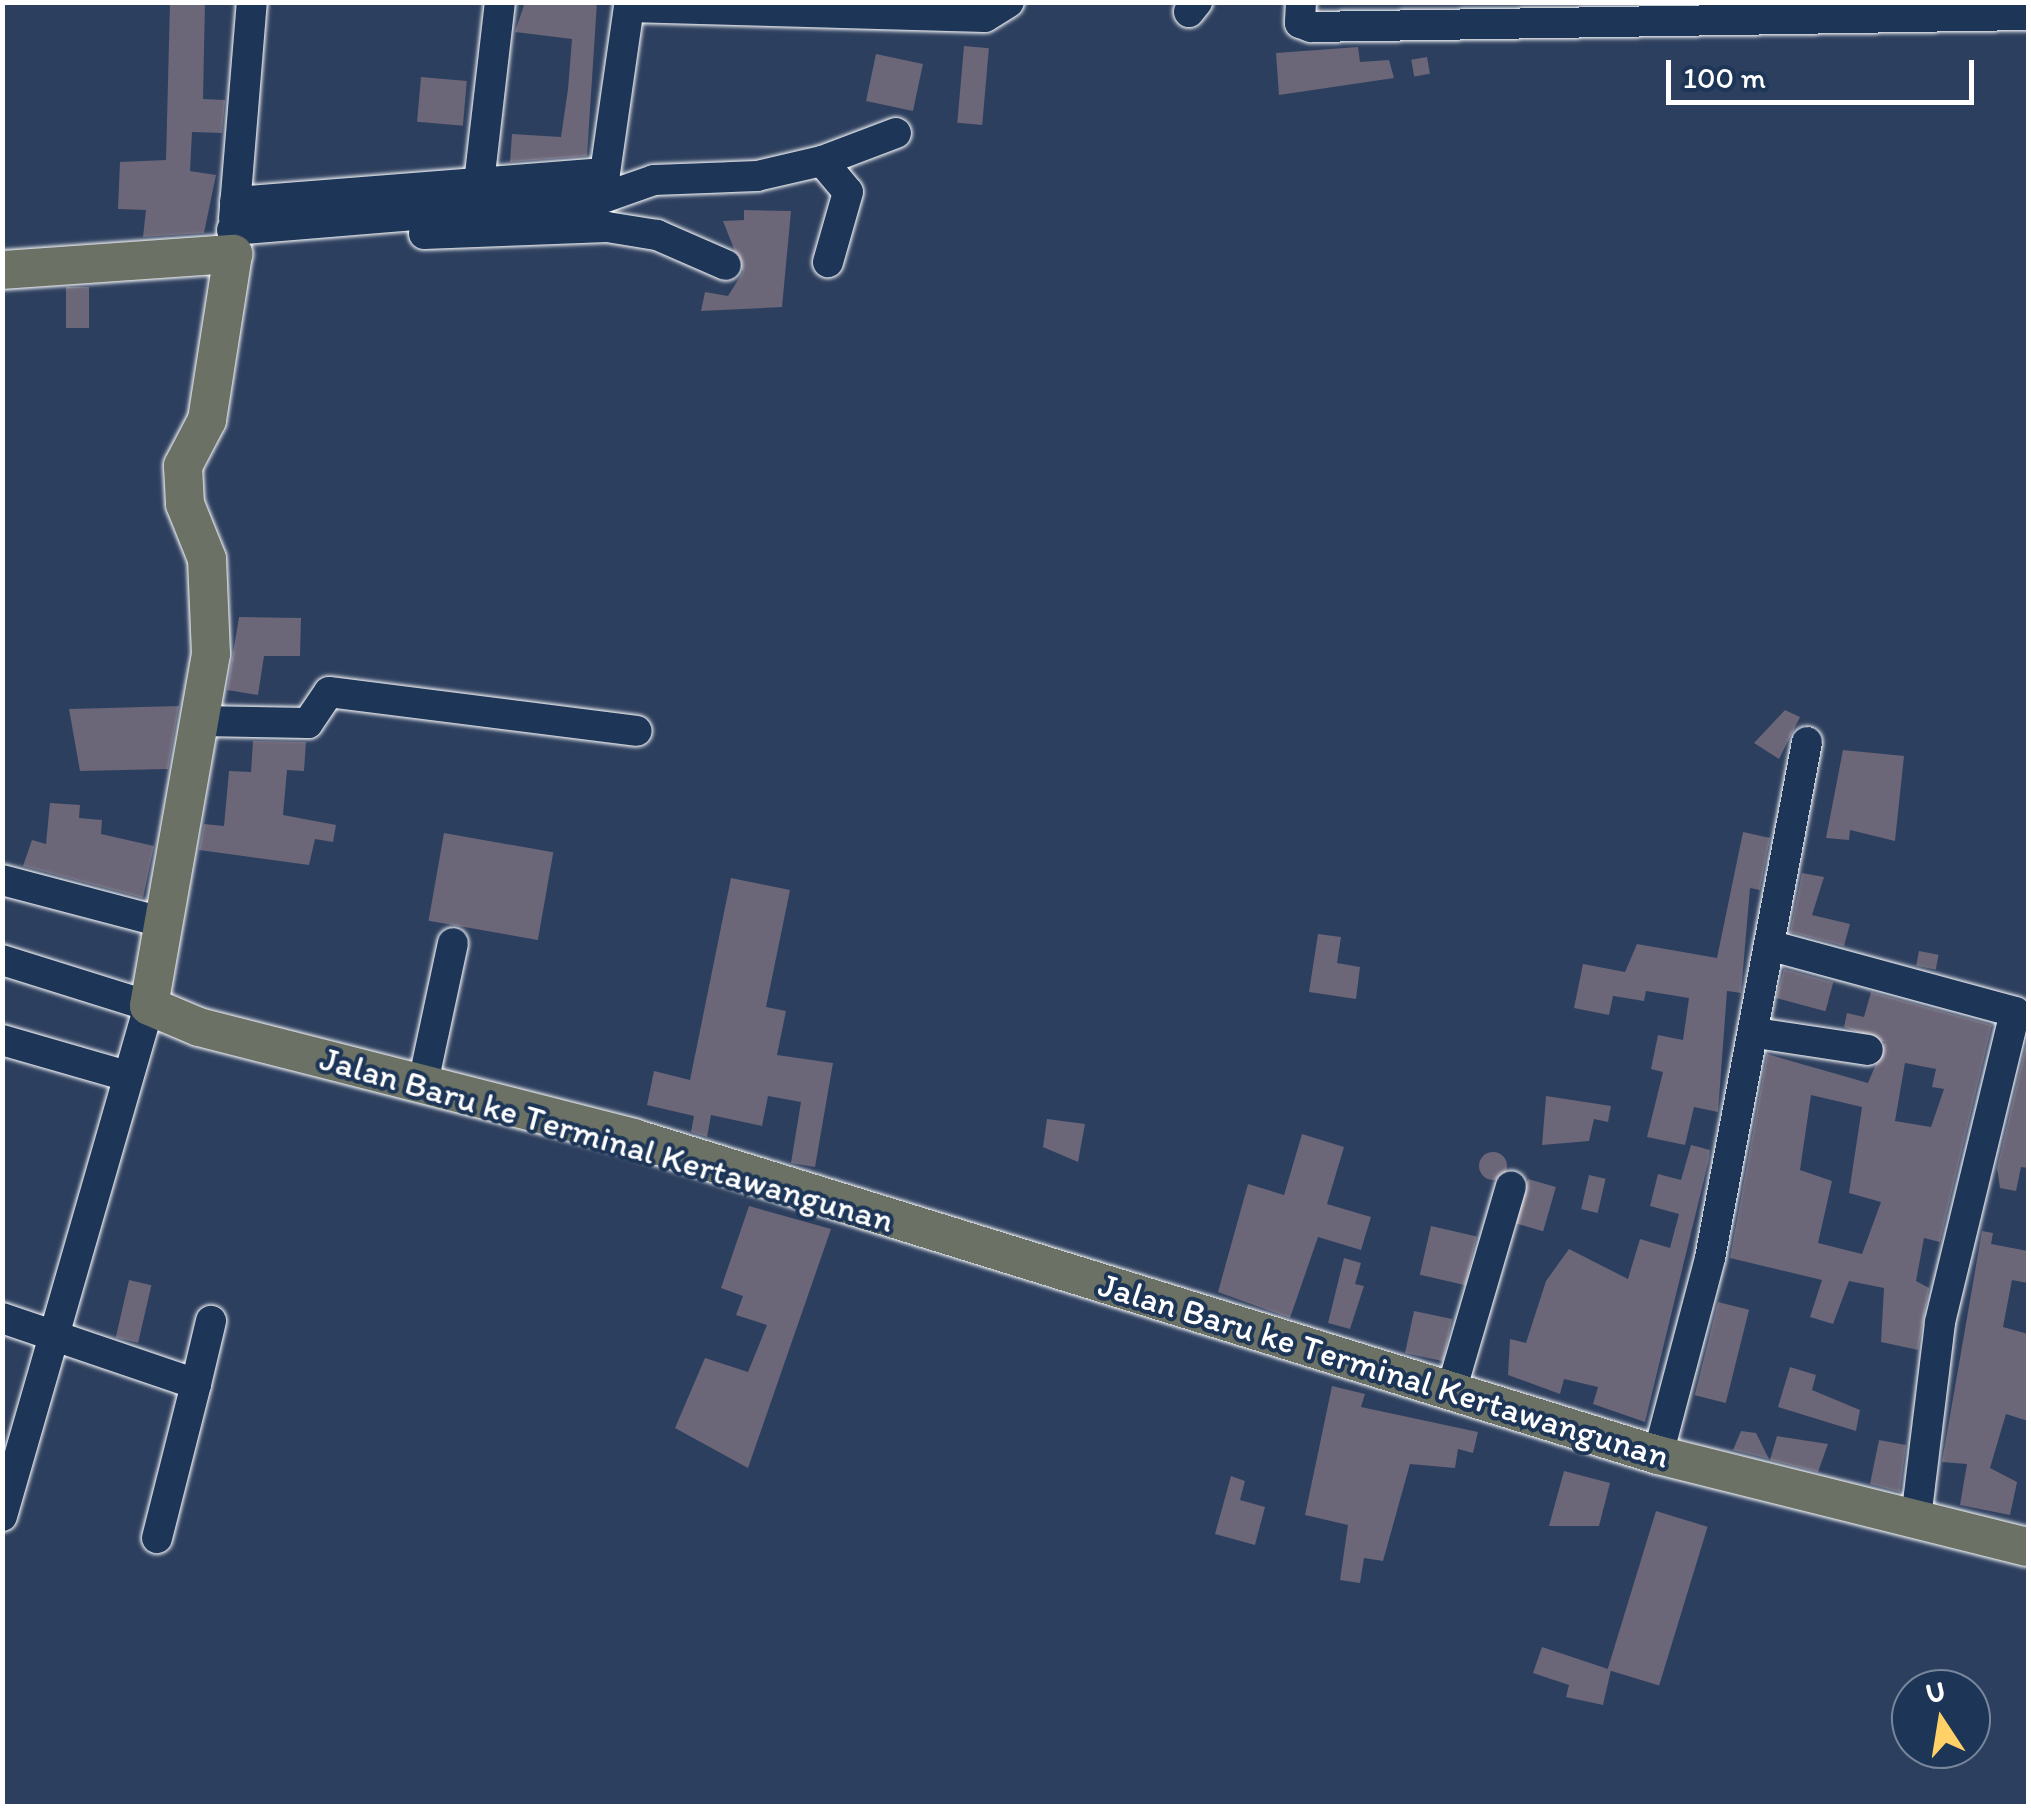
<!DOCTYPE html>
<style>
body{margin:0}
#map{position:relative;width:2031px;height:1809px;overflow:hidden;background:#2d3f5e;font-family:Itim,sans-serif}
div>[style]{position:absolute}
.building>*{inset:0;background:#6b6678;transform-origin:0 0}
.round{border-radius:50%}
.roads{filter:drop-shadow(0 0 2px #fff) drop-shadow(0 0 2px #fff)}
.minor>*{height:30px;margin:-15px;padding:0 15px;transform-origin:15px;border-radius:15px;background:#1d3557}
.major>*{height:38px;margin:-19px;padding:0 19px;transform-origin:19px;border-radius:19px;background:#6b7165}
span{translate:-50% -50%;white-space:nowrap;text-align:center;line-height:1.15;-webkit-text-stroke:8px #1d3557;paint-order:stroke}
.street-label{font-size:35px;color:#fff}
.frame{position:absolute;inset:0;border:5px solid #fff;pointer-events:none}
.north{position:absolute;left:1891px;top:1669px;width:100px;height:100px;box-sizing:border-box;background:#1d3557;border:2px solid #77869a;border-radius:50%;rotate:348deg;font-size:28px;font-weight:700;line-height:40px;text-align:center;color:#fff}
.north::after{content:'';display:block;margin:auto;width:35px;height:45px;background:#ffd166;clip-path:polygon(50% 0,100% 100%,50% 72%,0 100%)}
.scale{position:absolute;left:1666px;top:60px;width:308px;height:45px;box-sizing:border-box;border:5px solid #fff;border-top:0;padding-left:12px;font-size:30px;line-height:35px;white-space:nowrap;color:#fff;-webkit-text-stroke:8px #1d3557;paint-order:stroke}
</style>
<div id="map">
<div class="building">
<i style="clip-path:polygon(170px 2px,205px 2px,203px 99px,225px 100px,222px 133px,192px 132px,190px 171px,216px 175px,204px 233px,143px 237px,146px 210px,118px 209px,120px 162px,166px 160px)"></i>
<i style="clip-path:polygon(525px 2px,597px 2px,587px 156px,510px 162px,512px 134px,561px 137px,568px 89px,572px 39px,515px 32px)"></i>
<i style="left:964px;top:46px;width:25px;height:77px;rotate:5deg"></i>
<i style="clip-path:polygon(1358px 47px,1360px 62px,1389px 60px,1394px 78px,1279px 95px,1276px 53px)"></i>
<i style="left:876px;top:54px;width:48px;height:48px;rotate:12deg"></i>
<i style="left:1427px;top:57px;width:17px;height:16px;rotate:80deg"></i>
<i style="left:421px;top:77px;width:46px;height:45px;rotate:5deg"></i>
<i style="clip-path:polygon(744px 210px,791px 211px,782px 307px,701px 311px,705px 292px,728px 296px,743px 272px,723px 221px,744px 220px)"></i>
<i style="left:89px;top:287px;width:41px;height:23px;rotate:90deg"></i>
<i style="clip-path:polygon(239px 617px,301px 618px,300px 656px,264px 656px,258px 695px,227px 690px)"></i>
<i style="clip-path:polygon(179px 706px,168px 769px,80px 771px,69px 709px)"></i>
<i style="clip-path:polygon(1785px 710px,1800px 717px,1779px 759px,1754px 743px)"></i>
<i style="clip-path:polygon(253px 741px,306px 742px,304px 771px,287px 770px,283px 815px,336px 825px,333px 842px,315px 839px,309px 865px,199px 850px,204px 824px,224px 826px,229px 771px,251px 772px)"></i>
<i style="clip-path:polygon(1843px 750px,1904px 756px,1895px 841px,1850px 830px,1849px 840px,1826px 838px)"></i>
<i style="clip-path:polygon(50px 803px,80px 805px,79px 818px,102px 820px,101px 834px,154px 846px,143px 898px,23px 866px,32px 840px,46px 844px)"></i>
<i style="clip-path:polygon(1743px 832px,1770px 838px,1760px 890px,1750px 888px,1741px 993px,1727px 991px,1718px 1112px,1694px 1107px,1685px 1145px,1647px 1137px,1663px 1072px,1651px 1069px,1658px 1035px,1683px 1040px,1689px 998px,1646px 991px,1644px 1001px,1613px 996px,1609px 1015px,1574px 1008px,1583px 964px,1625px 972px,1637px 944px,1717px 958px)"></i>
<i style="left:444px;top:833px;width:111px;height:89px;rotate:10deg"></i>
<i style="clip-path:polygon(1802px 873px,1824px 877px,1812px 915px,1850px 924px,1844px 946px,1790px 932px)"></i>
<i style="clip-path:polygon(731px 878px,790px 890px,766px 1007px,786px 1011px,777px 1055px,833px 1063px,815px 1167px,791px 1163px,801px 1102px,768px 1096px,762px 1126px,711px 1115px,707px 1137px,691px 1132px,694px 1116px,647px 1105px,654px 1071px,690px 1080px)"></i>
<i style="clip-path:polygon(1318px 934px,1341px 937px,1337px 963px,1360px 967px,1356px 999px,1309px 992px)"></i>
<i style="left:1919px;top:951px;width:20px;height:15px;rotate:11deg"></i>
<i style="left:1784px;top:969px;width:51px;height:30px;rotate:15deg"></i>
<i style="clip-path:polygon(evenodd,1871px 992px,1992px 1025px,1940px 1242px,1924px 1238px,1916px 1281px,1929px 1288px,1918px 1350px,1881px 1342px,1884px 1288px,1849px 1281px,1833px 1324px,1810px 1317px,1822px 1280px,1730px 1258px,1767px 1054px,1868px 1083px,1885px 1042px,1844px 1027px,1847px 1013px,1864px 1017px,1871px 992px,1905px 1063px,1936px 1069px,1932px 1087px,1944px 1089px,1931px 1127px,1895px 1121px,1905px 1063px,1871px 992px,1811px 1095px,1862px 1107px,1849px 1193px,1881px 1202px,1862px 1254px,1818px 1243px,1832px 1181px,1800px 1170px,1811px 1095px)"></i>
<i style="clip-path:polygon(2028px 1036px,2028px 1168px,2021px 1167px,2016px 1191px,2000px 1188px,1997px 1168px)"></i>
<i style="clip-path:polygon(1546px 1096px,1611px 1106px,1608px 1122px,1594px 1119px,1589px 1141px,1542px 1145px)"></i>
<i style="clip-path:polygon(1047px 1119px,1085px 1124px,1078px 1162px,1043px 1147px)"></i>
<i style="clip-path:polygon(1302px 1134px,1344px 1147px,1327px 1204px,1371px 1217px,1361px 1250px,1318px 1237px,1290px 1318px,1218px 1292px,1248px 1184px,1284px 1195px)"></i>
<i style="clip-path:polygon(1691px 1145px,1710px 1150px,1709px 1159px,1645px 1422px,1593px 1404px,1598px 1387px,1564px 1379px,1560px 1394px,1508px 1375px,1510px 1339px,1526px 1343px,1546px 1281px,1569px 1249px,1628px 1279px,1640px 1239px,1670px 1248px,1679px 1214px,1650px 1206px,1658px 1174px,1681px 1180px)"></i>
<i class="round" style="left:1479px;top:1152px;width:28px;height:28px"></i>
<i style="left:1589px;top:1175px;width:17px;height:35px;rotate:13deg"></i>
<i style="left:1528px;top:1179px;width:29px;height:46px;rotate:16deg"></i>
<i style="clip-path:polygon(749px 1206px,831px 1229px,748px 1468px,675px 1428px,705px 1358px,748px 1372px,767px 1325px,736px 1315px,743px 1296px,721px 1288px)"></i>
<i style="left:1431px;top:1226px;width:47px;height:50px;rotate:13deg"></i>
<i style="clip-path:polygon(1982px 1231px,1993px 1233px,1991px 1244px,2028px 1251px,2028px 1283px,2012px 1280px,2003px 1327px,2028px 1334px,2028px 1421px,2006px 1414px,1990px 1468px,2017px 1482px,2010px 1515px,1960px 1505px,1967px 1464px,1942px 1462px)"></i>
<i style="clip-path:polygon(1344px 1258px,1361px 1263px,1355px 1284px,1364px 1286px,1350px 1329px,1328px 1323px)"></i>
<i style="left:129px;top:1280px;width:23px;height:59px;rotate:13deg"></i>
<i style="left:1718px;top:1302px;width:32px;height:96px;rotate:14deg"></i>
<i style="left:1414px;top:1311px;width:39px;height:43px;rotate:12deg"></i>
<i style="clip-path:polygon(1790px 1367px,1816px 1375px,1812px 1390px,1860px 1410px,1856px 1431px,1778px 1407px)"></i>
<i style="clip-path:polygon(1332px 1386px,1365px 1394px,1361px 1407px,1478px 1432px,1473px 1453px,1458px 1449px,1455px 1468px,1410px 1464px,1383px 1561px,1364px 1558px,1360px 1583px,1340px 1580px,1348px 1525px,1305px 1515px)"></i>
<i style="clip-path:polygon(1741px 1431px,1756px 1433px,1769px 1459px,1733px 1450px)"></i>
<i style="clip-path:polygon(1777px 1436px,1828px 1444px,1818px 1472px,1770px 1460px)"></i>
<i style="clip-path:polygon(1879px 1440px,1906px 1445px,1900px 1492px,1870px 1484px)"></i>
<i style="clip-path:polygon(1564px 1471px,1610px 1483px,1599px 1526px,1549px 1526px)"></i>
<i style="clip-path:polygon(1231px 1476px,1245px 1481px,1240px 1500px,1265px 1507px,1255px 1545px,1215px 1534px)"></i>
<i style="left:1656px;top:1511px;width:54px;height:166px;rotate:17deg"></i>
<i style="clip-path:polygon(1542px 1647px,1611px 1670px,1603px 1705px,1566px 1697px,1569px 1685px,1533px 1673px)"></i>
</div>
<div class="roads">
<div class="minor">
<i style="left:1301px;top:2px;width:21px;rotate:93deg"></i>
<i style="left:1300px;top:23px;width:12px;rotate:20deg"></i>
<i style="left:1311px;top:27px;width:717px;rotate:-0.96deg"></i>
<i style="left:1189px;top:12px;width:13px;rotate:-51deg"></i>
<i style="left:822px;top:161px;width:40px;rotate:50deg"></i>
<i style="left:848px;top:192px;width:73px;rotate:105.9deg"></i>
<i style="left:479px;top:183px;width:182px;rotate:-83.4deg"></i>
<i style="left:235px;top:202px;width:371px;rotate:-4.5deg"></i>
<i style="left:605px;top:173px;width:168px;rotate:-81.8deg"></i>
<i style="left:629px;top:7px;width:356px;rotate:1.6deg"></i>
<i style="left:985px;top:17px;width:28px;rotate:-32deg"></i>
<i style="left:234px;top:219px;width:218px;rotate:-85.3deg"></i>
<i style="left:232px;top:230px;width:366px;rotate:-4.7deg"></i>
<i style="left:597px;top:200px;width:60px;rotate:-19.3deg"></i>
<i style="left:654px;top:180px;width:103px;rotate:-2.2deg"></i>
<i style="left:757px;top:176px;width:67px;rotate:-13deg"></i>
<i style="left:822px;top:161px;width:79px;rotate:-20.7deg"></i>
<i style="left:424px;top:234px;width:183px;rotate:-2.2deg"></i>
<i style="left:607px;top:227px;width:51px;rotate:9.1deg"></i>
<i style="left:657px;top:235px;width:75px;rotate:23.5deg"></i>
<i style="left:200px;top:721px;width:108px;rotate:1.1deg"></i>
<i style="left:308px;top:723px;width:37px;rotate:-56deg"></i>
<i style="left:329px;top:692px;width:310px;rotate:7.2deg"></i>
<i style="left:2px;top:880px;width:170px;rotate:14.7deg"></i>
<i style="left:1772px;top:946px;width:252px;rotate:15.2deg"></i>
<i style="left:2015px;top:1012px;width:320px;rotate:103.6deg"></i>
<i style="left:1940px;top:1323px;width:197px;rotate:97deg"></i>
<i style="left:2px;top:960px;width:154px;rotate:17.4deg"></i>
<i style="left:149px;top:1006px;width:531px;rotate:106.08deg"></i>
<i style="left:1756px;top:1033px;width:113px;rotate:8.6deg"></i>
<i style="left:2px;top:1040px;width:126px;rotate:16.1deg"></i>
<i style="left:423px;top:1083px;width:143px;rotate:-77.9deg"></i>
<i style="left:2px;top:1318px;width:205px;rotate:18.8deg"></i>
<i style="left:196px;top:1384px;width:159px;rotate:104.2deg"></i>
<i style="left:196px;top:1384px;width:65px;rotate:-76.6deg"></i>
<i style="left:1452px;top:1388px;width:210px;rotate:-73.7deg"></i>
<i style="left:1658px;top:1455px;width:204px;rotate:-75.2deg"></i>
<i style="left:1710px;top:1258px;width:525px;rotate:-79.35deg"></i>
</div>
<div class="major">
<i style="left:2px;top:270px;width:232px;rotate:-4deg"></i>
<i style="left:233px;top:254px;width:168px;rotate:98.9deg"></i>
<i style="left:207px;top:420px;width:52px;rotate:117.6deg"></i>
<i style="left:183px;top:466px;width:38px;rotate:87deg"></i>
<i style="left:185px;top:504px;width:59px;rotate:68.2deg"></i>
<i style="left:207px;top:559px;width:95px;rotate:87.6deg"></i>
<i style="left:211px;top:654px;width:357px;rotate:100deg"></i>
<i style="left:149px;top:1006px;width:54px;rotate:22.8deg"></i>
<i style="left:199px;top:1027px;width:448px;rotate:14.3deg"></i>
<i style="left:633px;top:1138px;width:1073px;rotate:17.19deg"></i>
<i style="left:1658px;top:1455px;width:381px;rotate:14deg"></i>
</div>
</div>
<div class="street-label">
<span style="left:607px;top:1139px;rotate:16deg">Jalan Baru ke Terminal Kertawangunan</span>
<span style="left:1384px;top:1370px;rotate:17deg">Jalan Baru ke Terminal Kertawangunan</span>
</div>
<div class="frame"></div>
<div class="north">U</div>
<div class="scale">100 m</div>
</div>
